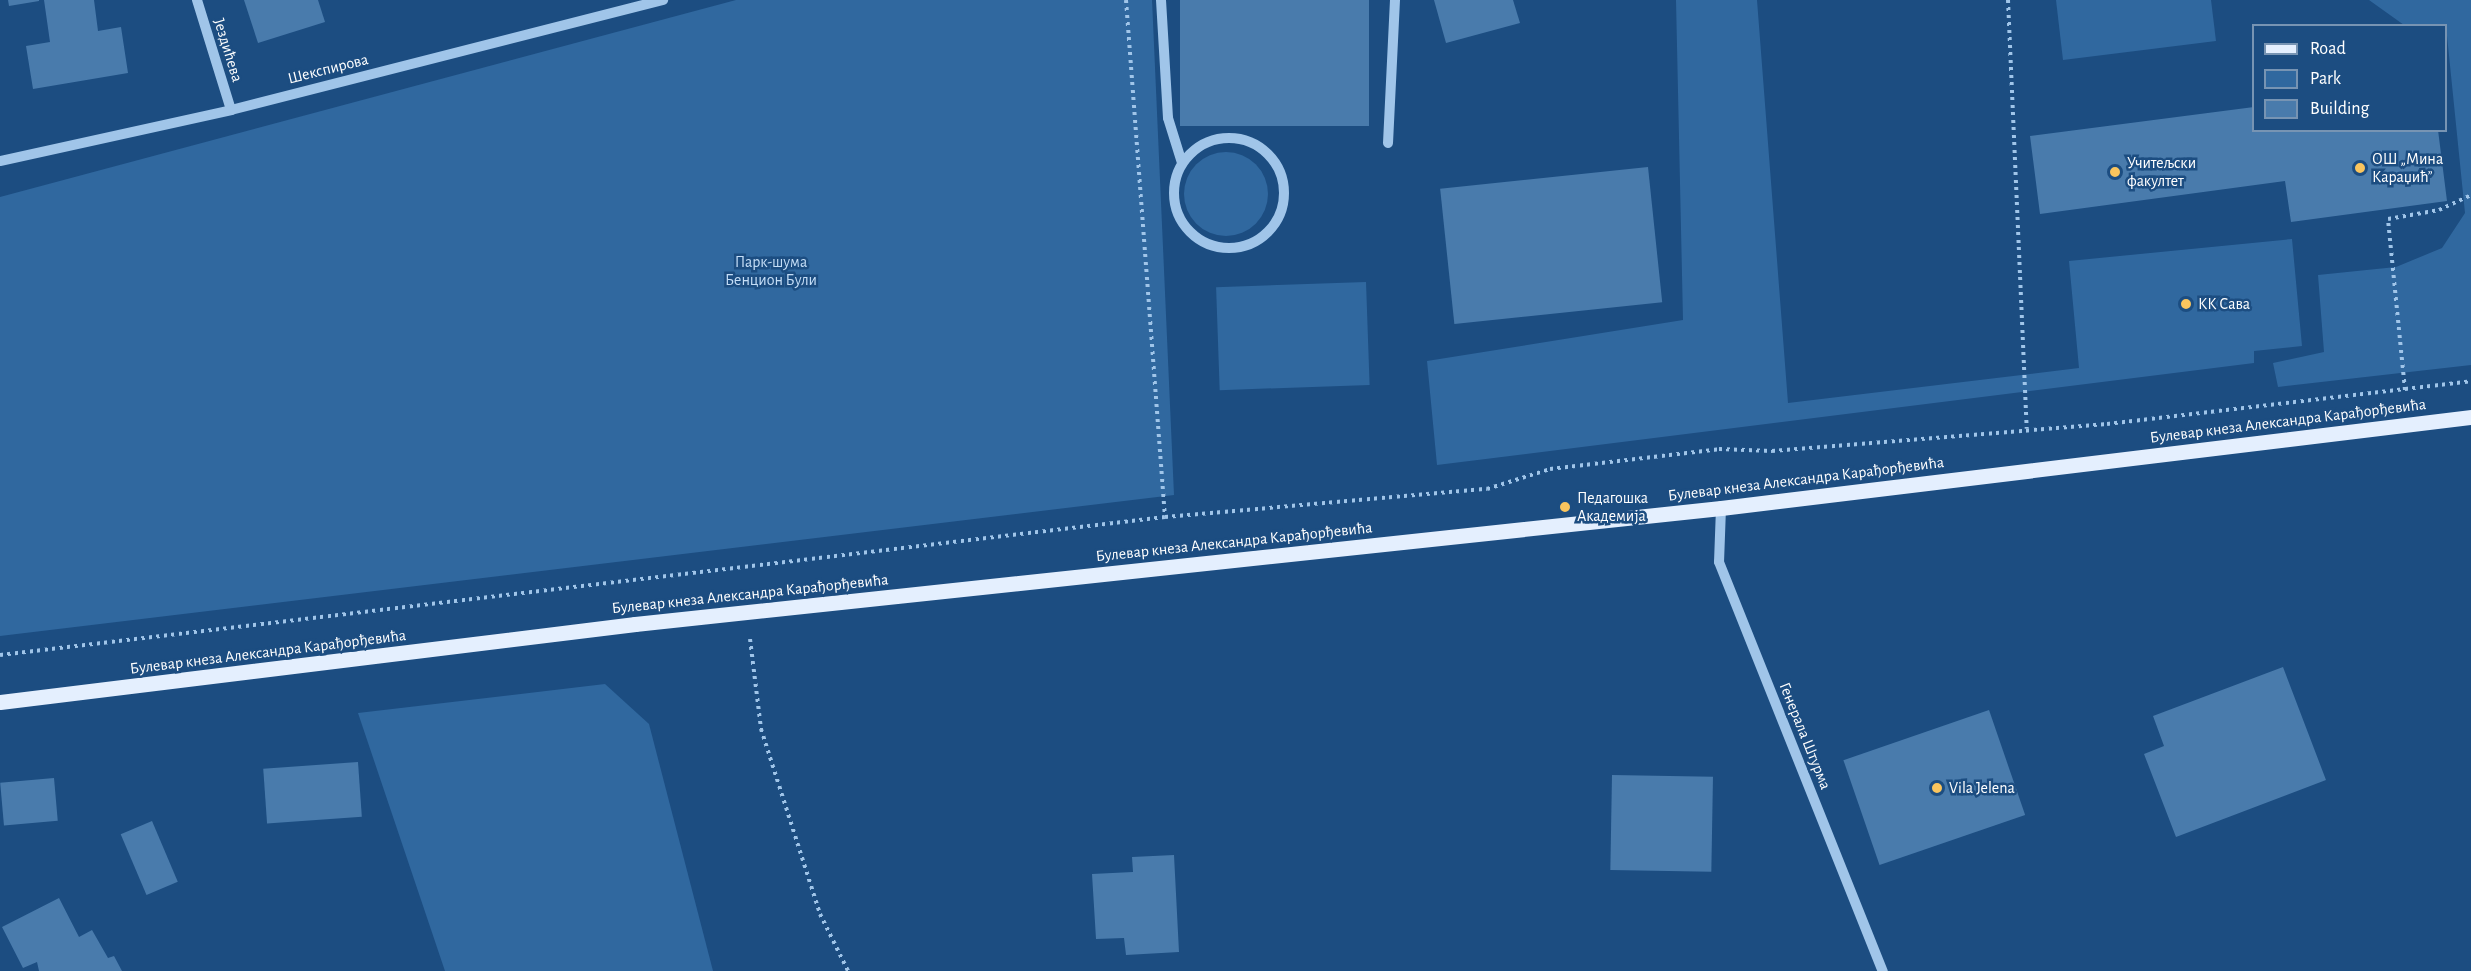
<!DOCTYPE html>
<meta charset="utf-8">
<style>
body{margin:0}
#map{position:relative;width:2471px;height:971px;overflow:hidden;background:#1c4d81;font-family:"Alegreya Sans",sans-serif}
div>[style]{position:absolute}
.green>*{inset:0;background:#30689f;transform-origin:0 0}
.round{border-radius:50%}
.building>*{inset:0;background:#497bac;transform-origin:0 0}
.path>*{height:4px;margin-top:-2px;transform-origin:0;background:repeating-linear-gradient(90deg,#a0c5e9 0 3px,transparent 0 7.5px)}
.minor>*{height:10px;margin:-5px;padding:0 5px;transform-origin:5px;border-radius:5px;background:#a0c5e9}
.minor>.ring{margin:-5px;padding:0;box-sizing:content-box;background:none;border:10px solid #a0c5e9;border-radius:50%}
.major>*{height:15px;margin:-7.5px;padding:0 7.5px;transform-origin:7.5px;border-radius:7.5px;background:#e4effe}
.dots>*{width:16px;height:16px;translate:-50% -50%;box-sizing:border-box;border:3px solid #1c4d81;border-radius:50%}
span{translate:-50% -50%;white-space:nowrap;text-align:center;line-height:1.15;-webkit-text-stroke:5px #1c4d81;paint-order:stroke}
.street-label{font-size:16px;color:#fff}
.poi-label{font-size:16px;color:#fff}
.left{translate:0 -50%;text-align:left}
.park-label{font-size:16px;color:#c5def7}
.legend{position:absolute;left:2252px;top:24px;width:195px;height:108px;box-sizing:border-box;background:#1c4d81;border:2px solid #7794b3;margin:0;padding:8px 10px;list-style:none;font-size:18px;color:#fff}
.legend li{display:flex;align-items:center;gap:12px;height:30px}
.legend b{width:30px;border:2px solid #7794b3}
</style>
<div id="map">
<div class="green">
<i style="clip-path:polygon(736px 0,1152px 0,1174px 495px,0 636px,0 197px)"></i>
<i style="clip-path:polygon(1676px 0,1757px 0,1788px 403px,2079px 368px,2069px 261px,2292px 239px,2302px 346px,2254px 351px,2254px 363px,1437px 465px,1427px 361px,1683px 320px)"></i>
<i style="clip-path:polygon(2056px 0,2211px 0,2216px 41px,2063px 60px)"></i>
<i style="clip-path:polygon(2369px 0,2471px 0,2471px 365px,2278px 387px,2273px 363px,2324px 352px,2318px 275px,2396px 267px,2442px 248px,2465px 213px,2446px 26px,2404px 25px)"></i>
<i class="round" style="left:1184px;top:152px;width:84px;height:84px"></i>
<i style="left:1366px;top:282px;width:103px;height:150px;rotate:88deg"></i>
<i style="clip-path:polygon(605px 684px,649px 724px,713px 971px,445px 971px,358px 713px)"></i>
</div>
<div class="building">
<i style="clip-path:polygon(8px 0,39px 0,39px 1px,9px 6px)"></i>
<i style="clip-path:polygon(44px 0,94px 0,98px 31px,121px 27px,128px 73px,33px 89px,26px 46px,50px 42px)"></i>
<i style="clip-path:polygon(244px 0,318px 0,325px 22px,258px 43px)"></i>
<i style="left:1180px;top:0;width:189px;height:126px"></i>
<i style="clip-path:polygon(1434px 0,1513px 0,1520px 23px,1446px 43px)"></i>
<i style="clip-path:polygon(2254px 107px,2254px 130px,2438px 130px,2447px 201px,2291px 222px,2285px 181px,2040px 214px,2030px 136px)"></i>
<i style="left:1648px;top:167px;width:136px;height:209px;rotate:84deg"></i>
<i style="clip-path:polygon(2283px 667px,2326px 780px,2176px 837px,2144px 754px,2164px 746px,2153px 716px)"></i>
<i style="left:1989px;top:710px;width:111px;height:154px;rotate:71deg"></i>
<i style="left:358px;top:762px;width:55px;height:95px;rotate:86deg"></i>
<i style="left:1612px;top:775px;width:101px;height:95px;rotate:1deg"></i>
<i style="left:54px;top:778px;width:43px;height:54px;rotate:85deg"></i>
<i style="left:152px;top:821px;width:66px;height:34px;rotate:67deg"></i>
<i style="clip-path:polygon(1174px 855px,1179px 952px,1126px 955px,1124px 938px,1096px 939px,1092px 874px,1133px 872px,1132px 857px)"></i>
<i style="clip-path:polygon(59px 898px,79px 937px,92px 930px,108px 958px,114px 956px,122px 971px,39px 971px,37px 962px,23px 968px,2px 927px)"></i>
</div>
<div class="path">
<i style="left:1126px;top:0;width:518px;rotate:85.69deg"></i>
<i style="left:2008px;top:0;width:429px;rotate:87.5deg"></i>
<i style="left:2405px;top:390px;width:172px;rotate:-95.7deg"></i>
<i style="left:2388px;top:219px;width:52px;rotate:-10deg"></i>
<i style="left:2439px;top:210px;width:35px;rotate:-25deg"></i>
<i style="left:750px;top:639px;width:91px;rotate:83deg"></i>
<i style="left:761px;top:729px;width:194px;rotate:72.3deg"></i>
<i style="left:820px;top:914px;width:64px;rotate:63.8deg"></i>
<i style="left:0;top:655px;width:1173px;rotate:-6.76deg"></i>
<i style="left:1165px;top:517px;width:323px;rotate:-5deg"></i>
<i style="left:1487px;top:489px;width:66px;rotate:-17.6deg"></i>
<i style="left:1550px;top:469px;width:170px;rotate:-6.7deg"></i>
<i style="left:1719px;top:449px;width:53px;rotate:2.2deg"></i>
<i style="left:1772px;top:451px;width:336px;rotate:-4.6deg"></i>
<i style="left:2107px;top:424px;width:367px;rotate:-6.7deg"></i>
</div>
<div class="minor">
<i style="left:197px;top:0;width:115px;rotate:72.8deg"></i>
<i style="left:1161px;top:0;width:118px;rotate:86.6deg"></i>
<i style="left:1168px;top:118px;width:47px;rotate:72.7deg"></i>
<i class="ring" style="left:1174px;top:138px;width:100px;height:100px"></i>
<i style="left:1388px;top:143px;width:143px;rotate:-87.2deg"></i>
<i style="left:0;top:161px;width:237px;rotate:-12.4deg"></i>
<i style="left:231px;top:110px;width:446px;rotate:-14.3deg"></i>
<i style="left:1721px;top:508px;width:54px;rotate:92.1deg"></i>
<i style="left:1719px;top:562px;width:441px;rotate:68.2deg"></i>
</div>
<div class="major">
<i style="left:0;top:702px;width:640px;rotate:-7deg"></i>
<i style="left:635px;top:624px;width:1092px;rotate:-6.1deg"></i>
<i style="left:1721px;top:508px;width:756px;rotate:-6.92deg"></i>
</div>
<div class="dots">
<i style="left:2360px;top:168px;background:#fac55e"></i>
<i style="left:2115px;top:172px;background:#fac55e"></i>
<i style="left:2186px;top:304px;background:#fac55e"></i>
<i style="left:1565px;top:507px;background:#fac55e"></i>
<i style="left:1937px;top:788px;background:#fac55e"></i>
</div>
<div class="street-label">
<span style="left:228px;top:50px;rotate:73deg">Јездићева</span>
<span style="left:328px;top:69px;rotate:-14deg">Шекспирова</span>
<span style="left:2288px;top:421px;rotate:-7deg">Булевар кнеза Александра Карађорђевића</span>
<span style="left:1806px;top:479px;rotate:-7deg">Булевар кнеза Александра Карађорђевића</span>
<span style="left:1234px;top:542px;rotate:-6deg">Булевар кнеза Александра Карађорђевића</span>
<span style="left:750px;top:594px;rotate:-6deg">Булевар кнеза Александра Карађорђевића</span>
<span style="left:268px;top:652px;rotate:-7deg">Булевар кнеза Александра Карађорђевића</span>
<span style="left:1805px;top:736px;rotate:68deg">Генерала Штурма</span>
</div>
<div class="poi-label">
<span class="left" style="left:2372px;top:168px">ОШ „Мина<br>Караџић”</span>
<span class="left" style="left:2127px;top:172px">Учитељски<br>факултет</span>
<span class="left" style="left:2198px;top:304px">КК Сава</span>
<span class="left" style="left:1577px;top:507px">Педагошка<br>Академија</span>
<span class="left" style="left:1949px;top:788px">Vila Jelena</span>
</div>
<div class="park-label">
<span style="left:771px;top:271px">Парк-шума<br>Бенцион Були</span>
</div>
<ul class="legend">
<li><b style="height:8px;background:#e4effe"></b>Road</li>
<li><b style="height:16px;background:#30689f"></b>Park</li>
<li><b style="height:16px;background:#497bac"></b>Building</li>
</ul>
</div>
